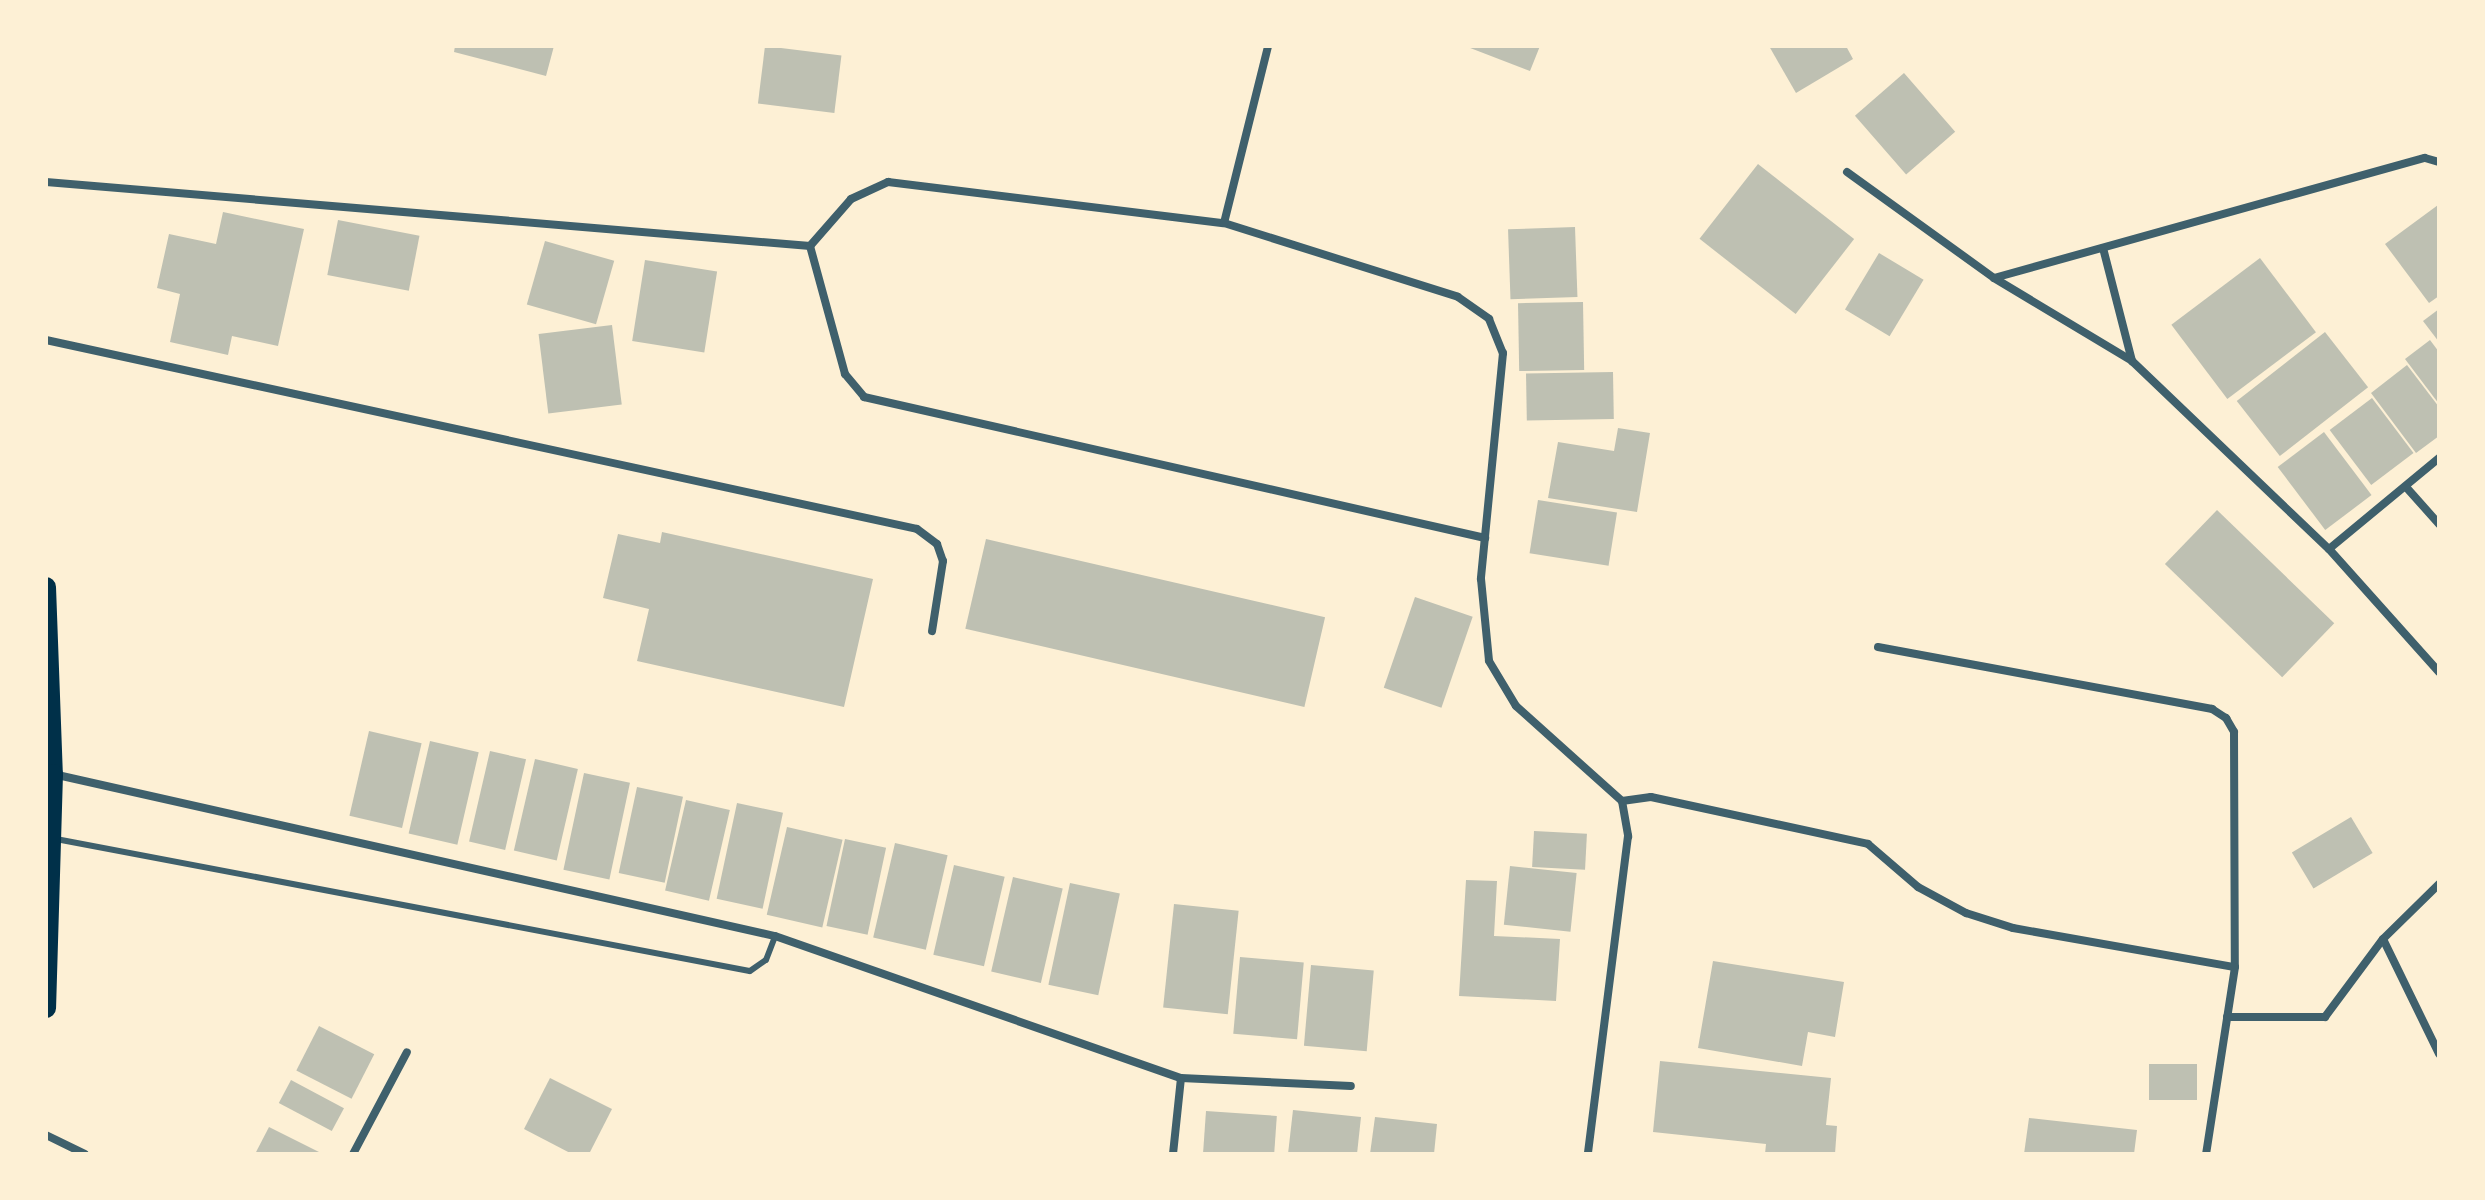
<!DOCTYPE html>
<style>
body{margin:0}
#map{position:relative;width:2485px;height:1200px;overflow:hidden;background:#fdf0d5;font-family:"PT Serif",serif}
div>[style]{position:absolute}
.building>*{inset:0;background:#bec0b2;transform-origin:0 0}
.service>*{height:6px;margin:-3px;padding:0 3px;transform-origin:3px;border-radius:3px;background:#3f606c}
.minor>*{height:8px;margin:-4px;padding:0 4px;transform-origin:4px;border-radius:4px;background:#3f606c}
.primary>*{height:20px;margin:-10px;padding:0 10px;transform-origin:10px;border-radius:10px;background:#003049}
span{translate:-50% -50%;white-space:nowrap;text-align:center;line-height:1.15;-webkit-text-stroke:8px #fdf0d5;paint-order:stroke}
.frame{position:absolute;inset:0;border:48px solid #fdf0d5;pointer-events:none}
</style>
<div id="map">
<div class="building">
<i style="clip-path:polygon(455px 46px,554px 46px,546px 76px,454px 52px)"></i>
<i style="left:765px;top:46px;width:77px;height:58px;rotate:7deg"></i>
<i style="clip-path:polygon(1465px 46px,1540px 46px,1530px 71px)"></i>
<i style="clip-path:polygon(1769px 46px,1846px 46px,1853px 59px,1796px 93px)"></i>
<i style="left:1904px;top:73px;width:78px;height:65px;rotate:49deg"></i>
<i style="left:1758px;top:164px;width:122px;height:95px;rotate:38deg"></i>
<i style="clip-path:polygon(2438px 205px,2439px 296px,2429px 303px,2385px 244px)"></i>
<i style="clip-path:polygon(223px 212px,304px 229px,278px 346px,232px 336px,228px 355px,170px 342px,180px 294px,157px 288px,169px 234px,216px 244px)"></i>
<i style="left:338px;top:220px;width:83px;height:56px;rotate:11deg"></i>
<i style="left:1575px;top:227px;width:70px;height:67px;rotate:88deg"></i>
<i style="left:545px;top:241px;width:72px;height:66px;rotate:16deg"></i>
<i style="left:1879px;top:253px;width:52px;height:66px;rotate:31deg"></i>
<i style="left:2260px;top:258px;width:93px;height:111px;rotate:53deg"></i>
<i style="left:645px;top:260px;width:73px;height:82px;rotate:9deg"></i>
<i style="left:1583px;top:302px;width:68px;height:65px;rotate:89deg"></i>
<i style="clip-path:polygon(2439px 309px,2439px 342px,2423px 321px)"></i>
<i style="left:612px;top:325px;width:80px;height:74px;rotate:83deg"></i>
<i style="left:2325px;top:332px;width:70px;height:112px;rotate:52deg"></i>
<i style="clip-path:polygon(2430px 340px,2439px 352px,2439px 404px,2405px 359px)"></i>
<i style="clip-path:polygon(2407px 365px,2439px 407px,2439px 436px,2416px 453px,2371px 393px)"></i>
<i style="left:1613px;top:372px;width:47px;height:87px;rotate:89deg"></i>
<i style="left:2372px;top:398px;width:69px;height:53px;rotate:53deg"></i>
<i style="clip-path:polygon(1618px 428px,1650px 433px,1637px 512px,1548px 498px,1558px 442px,1614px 451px)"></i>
<i style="left:2324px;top:432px;width:79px;height:58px;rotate:53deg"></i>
<i style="left:1538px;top:500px;width:80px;height:54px;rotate:9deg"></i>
<i style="left:2217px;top:510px;width:163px;height:75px;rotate:44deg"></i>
<i style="clip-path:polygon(662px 532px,873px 579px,844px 707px,637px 661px,649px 609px,603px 598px,618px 534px,660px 543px)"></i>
<i style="left:986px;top:539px;width:348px;height:92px;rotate:13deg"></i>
<i style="left:1415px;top:597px;width:61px;height:96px;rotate:19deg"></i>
<i style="left:369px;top:731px;width:54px;height:87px;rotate:13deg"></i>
<i style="left:430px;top:741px;width:50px;height:95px;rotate:13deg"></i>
<i style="left:490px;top:751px;width:37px;height:93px;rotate:13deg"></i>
<i style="left:535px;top:759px;width:44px;height:94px;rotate:13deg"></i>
<i style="left:584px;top:773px;width:47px;height:99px;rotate:12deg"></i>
<i style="left:637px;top:787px;width:47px;height:88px;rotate:12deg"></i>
<i style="left:686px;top:800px;width:45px;height:93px;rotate:13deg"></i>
<i style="left:737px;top:803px;width:47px;height:98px;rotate:12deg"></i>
<i style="left:2351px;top:817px;width:42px;height:69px;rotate:59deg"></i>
<i style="left:787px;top:827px;width:57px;height:90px;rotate:13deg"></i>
<i style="left:1534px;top:831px;width:53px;height:36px;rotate:3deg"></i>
<i style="left:845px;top:839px;width:42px;height:89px;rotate:12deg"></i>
<i style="left:895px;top:843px;width:54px;height:97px;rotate:13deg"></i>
<i style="left:954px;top:865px;width:52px;height:92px;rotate:13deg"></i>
<i style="left:1510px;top:866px;width:67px;height:59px;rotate:6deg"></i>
<i style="left:1013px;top:877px;width:51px;height:97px;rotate:13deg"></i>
<i style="clip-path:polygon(1466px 880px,1497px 881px,1494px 936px,1560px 939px,1556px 1001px,1459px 996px)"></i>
<i style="left:1070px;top:883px;width:51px;height:104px;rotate:12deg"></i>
<i style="left:1174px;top:904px;width:65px;height:104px;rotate:6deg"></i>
<i style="left:1240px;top:957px;width:64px;height:77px;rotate:5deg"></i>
<i style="clip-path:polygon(1713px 961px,1844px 982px,1835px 1037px,1808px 1032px,1802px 1066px,1698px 1048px)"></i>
<i style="left:1311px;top:965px;width:63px;height:81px;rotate:5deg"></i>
<i style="left:319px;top:1026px;width:62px;height:50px;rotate:27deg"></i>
<i style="clip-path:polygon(1660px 1061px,1831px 1078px,1826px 1125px,1837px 1126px,1835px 1154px,1765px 1154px,1766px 1144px,1653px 1132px)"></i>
<i style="left:2197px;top:1064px;width:36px;height:48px;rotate:90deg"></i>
<i style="clip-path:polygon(550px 1078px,612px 1109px,589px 1154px,572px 1154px,524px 1129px)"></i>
<i style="left:291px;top:1080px;width:60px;height:26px;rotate:28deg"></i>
<i style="clip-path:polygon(1293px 1110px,1361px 1117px,1357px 1154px,1288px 1154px)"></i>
<i style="left:1206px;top:1111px;width:71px;height:43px;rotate:4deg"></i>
<i style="clip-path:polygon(1375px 1117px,1437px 1124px,1434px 1154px,1370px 1154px)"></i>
<i style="clip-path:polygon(2029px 1118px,2137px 1130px,2134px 1154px,2024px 1154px)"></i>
<i style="clip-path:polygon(269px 1127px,323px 1154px,255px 1154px)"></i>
</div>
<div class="service">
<i style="left:56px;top:839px;width:706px;rotate:10.77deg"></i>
<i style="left:750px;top:971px;width:19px;rotate:-35deg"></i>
<i style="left:766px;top:960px;width:26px;rotate:-69deg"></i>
</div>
<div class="minor">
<i style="left:1847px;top:172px;width:181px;rotate:35.8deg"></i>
<i style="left:1994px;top:278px;width:161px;rotate:31deg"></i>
<i style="left:2132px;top:361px;width:272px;rotate:43.7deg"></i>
<i style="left:2329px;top:549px;width:165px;rotate:48.2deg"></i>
<i style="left:46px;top:182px;width:767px;rotate:4.79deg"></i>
<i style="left:810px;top:246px;width:62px;rotate:-48.9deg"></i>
<i style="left:851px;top:199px;width:41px;rotate:-24.7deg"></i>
<i style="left:888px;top:182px;width:338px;rotate:7deg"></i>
<i style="left:1224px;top:223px;width:245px;rotate:17.5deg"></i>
<i style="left:1458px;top:297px;width:38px;rotate:35deg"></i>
<i style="left:1489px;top:319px;width:37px;rotate:68deg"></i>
<i style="left:1503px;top:353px;width:227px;rotate:95.6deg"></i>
<i style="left:1481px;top:579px;width:82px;rotate:84.4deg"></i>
<i style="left:1489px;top:661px;width:52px;rotate:59deg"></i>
<i style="left:1516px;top:706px;width:142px;rotate:41.9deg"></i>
<i style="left:1622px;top:801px;width:36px;rotate:80deg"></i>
<i style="left:1628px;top:836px;width:321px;rotate:97.2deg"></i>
<i style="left:1224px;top:223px;width:182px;rotate:-76deg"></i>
<i style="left:810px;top:246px;width:133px;rotate:74.7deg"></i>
<i style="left:845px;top:374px;width:30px;rotate:50deg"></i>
<i style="left:864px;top:397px;width:637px;rotate:12.79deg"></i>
<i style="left:2103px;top:248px;width:117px;rotate:75.6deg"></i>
<i style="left:1994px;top:278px;width:447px;rotate:-15.6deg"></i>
<i style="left:2425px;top:158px;width:15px;rotate:16deg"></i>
<i style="left:46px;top:340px;width:891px;rotate:12.24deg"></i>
<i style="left:917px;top:529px;width:25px;rotate:37deg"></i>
<i style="left:937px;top:544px;width:18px;rotate:71deg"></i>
<i style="left:943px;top:561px;width:71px;rotate:98.9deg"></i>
<i style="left:2406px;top:487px;width:50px;rotate:48.3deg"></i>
<i style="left:2329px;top:549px;width:143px;rotate:-39.6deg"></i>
<i style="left:1878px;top:647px;width:340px;rotate:10.5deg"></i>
<i style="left:2212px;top:709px;width:17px;rotate:33deg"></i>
<i style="left:2226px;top:718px;width:16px;rotate:60deg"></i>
<i style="left:2234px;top:732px;width:235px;rotate:89.8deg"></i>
<i style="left:2235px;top:967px;width:189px;rotate:98.8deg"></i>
<i style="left:53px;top:774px;width:740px;rotate:12.65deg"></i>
<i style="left:775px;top:936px;width:430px;rotate:19.3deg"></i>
<i style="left:1181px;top:1078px;width:170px;rotate:2.7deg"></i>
<i style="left:1622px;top:801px;width:29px;rotate:-8deg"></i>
<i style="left:1651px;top:797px;width:222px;rotate:12.2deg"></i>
<i style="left:1868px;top:844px;width:66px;rotate:40.7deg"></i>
<i style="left:1918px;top:887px;width:55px;rotate:28.4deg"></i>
<i style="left:1966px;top:913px;width:49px;rotate:17.7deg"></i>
<i style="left:2013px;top:928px;width:225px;rotate:10deg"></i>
<i style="left:2383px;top:939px;width:128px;rotate:64deg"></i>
<i style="left:2227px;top:1017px;width:98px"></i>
<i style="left:2325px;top:1017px;width:97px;rotate:-53.4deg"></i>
<i style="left:2383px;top:939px;width:78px;rotate:-44.5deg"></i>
<i style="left:46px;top:1135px;width:43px;rotate:26deg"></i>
<i style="left:353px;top:1154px;width:115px;rotate:-62.1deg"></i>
<i style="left:1173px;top:1154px;width:76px;rotate:-84deg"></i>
</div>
<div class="primary">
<i style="left:46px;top:587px;width:187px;rotate:87.9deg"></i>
<i style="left:53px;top:774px;width:234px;rotate:91.7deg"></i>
</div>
<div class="frame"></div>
</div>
